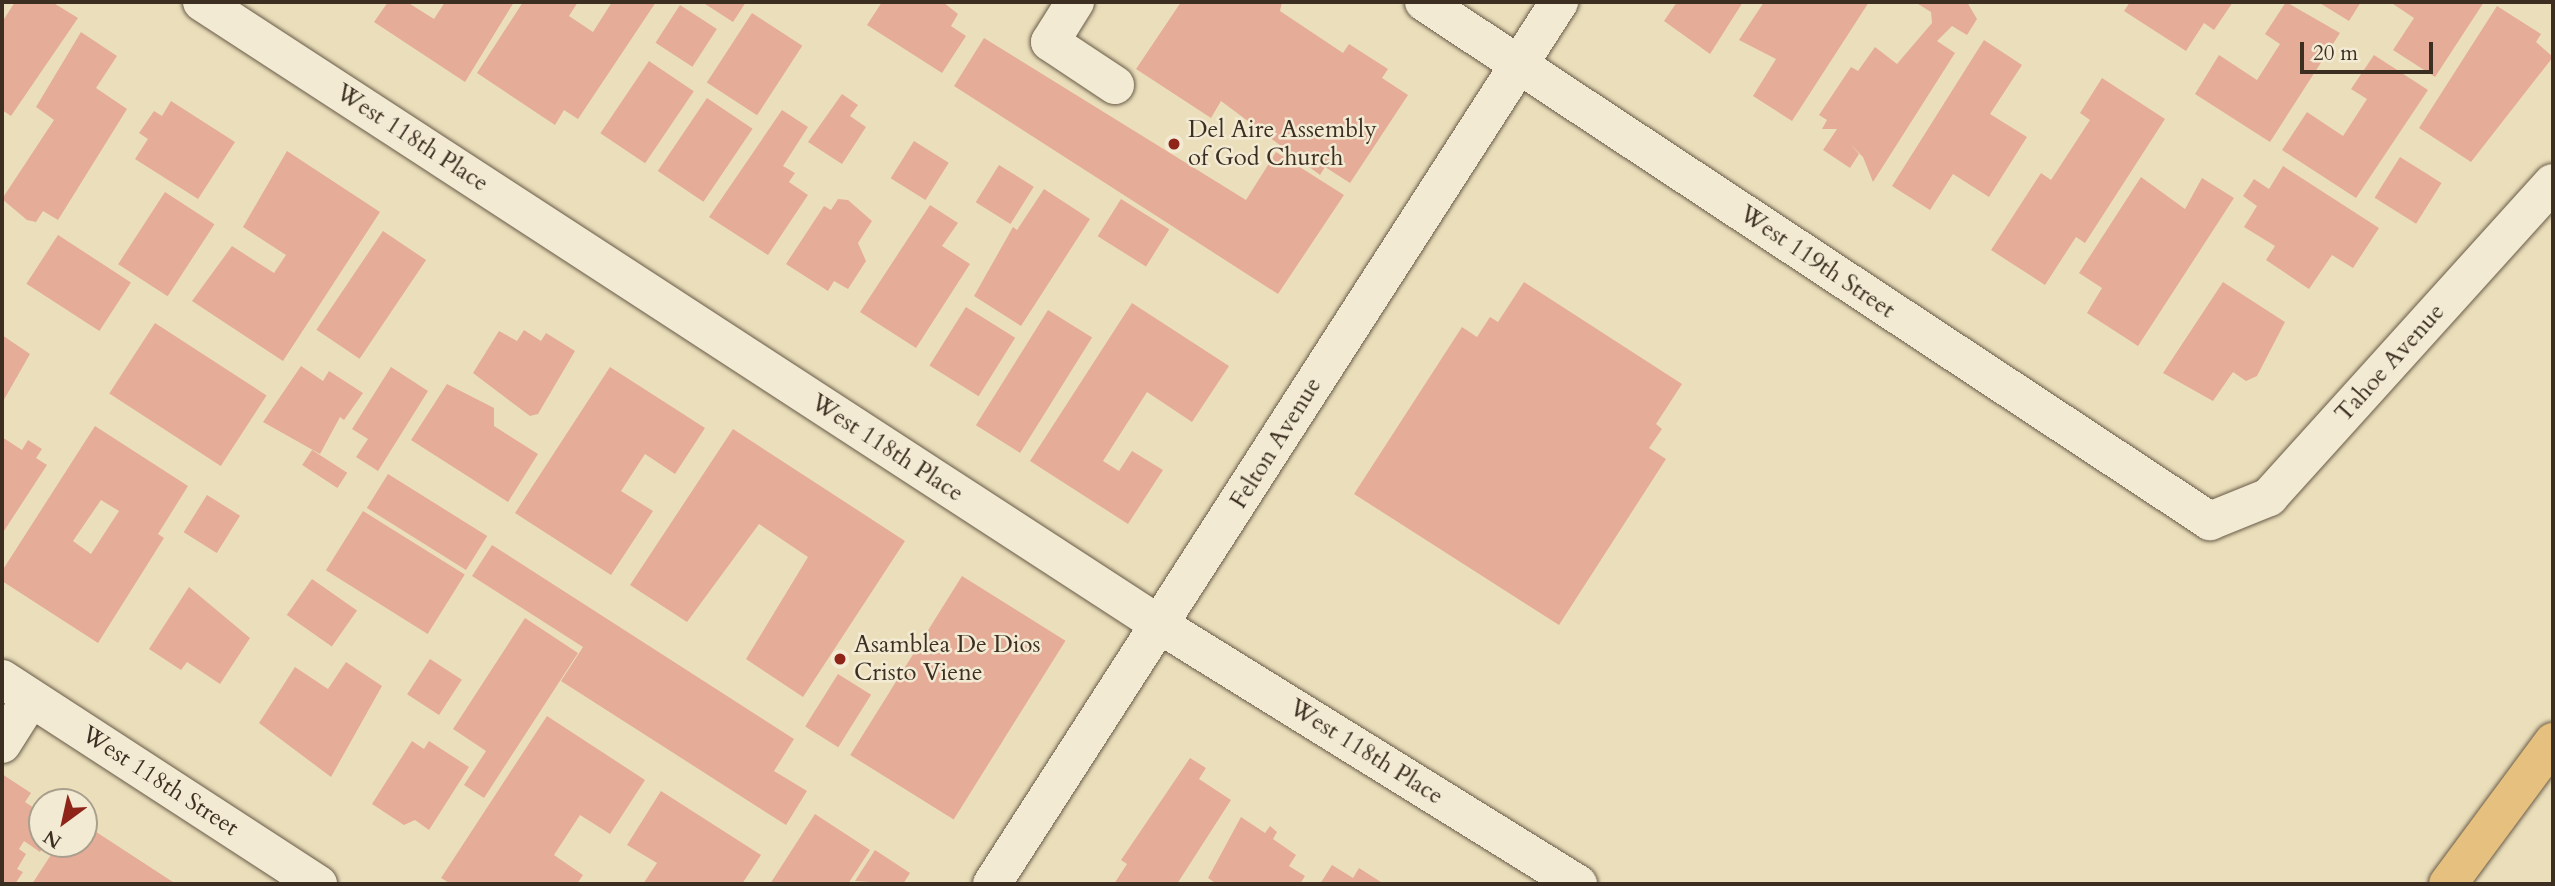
<!DOCTYPE html>
<style>
body{margin:0}
#map{position:relative;width:2555px;height:886px;overflow:hidden;background:#ebdfbb;font-family:Cardo,serif}
div>[style]{position:absolute}
.building>*{inset:0;background:#e5ac98;transform-origin:0 0}
.roads{filter:drop-shadow(0 0 2px #685b48) drop-shadow(0 0 2px #685b48)}
.minor>*{height:38px;margin:-19px;padding:0 19px;transform-origin:19px;border-radius:19px;background:#f2ead3}
.highway>*{height:38px;margin:-19px;padding:0 19px;transform-origin:19px;border-radius:19px;background:#e6c07e}
.dots>*{width:19px;height:19px;translate:-50% -50%;box-sizing:border-box;border:4px solid #f2ead3;border-radius:50%}
span{translate:-50% -50%;white-space:nowrap;text-align:center;line-height:1.15;-webkit-text-stroke:5px #f2ead3;paint-order:stroke}
.poi-label{font-size:24px;color:#3c2f21}
.left{translate:0 -50%;text-align:left}
.street-label{font-size:24px;color:#3c2f21}
.frame{position:absolute;inset:0;border:4px solid #3c2f21;pointer-events:none}
.north{position:absolute;left:28px;top:788px;width:70px;height:70px;box-sizing:border-box;background:#f2ead3;border:2px solid #a99f8c;border-radius:50%;rotate:213deg;font-size:19px;font-weight:700;line-height:28px;text-align:center;color:#3c2f21}
.north::after{content:'';display:block;margin:auto;width:24px;height:32px;background:#8f2418;clip-path:polygon(50% 0,100% 100%,50% 72%,0 100%)}
.scale{position:absolute;left:2300px;top:42px;width:133px;height:32px;box-sizing:border-box;border:4px solid #3c2f21;border-top:0;padding-left:9px;font-size:21px;line-height:24px;white-space:nowrap;color:#3c2f21;-webkit-text-stroke:5px #f2ead3;paint-order:stroke}
</style>
<div id="map">
<div class="building">
<i style="clip-path:polygon(15px 2px,52px 2px,78px 18px,11px 116px,2px 110px,2px 22px)"></i>
<i style="clip-path:polygon(388px 2px,407px 2px,434px 19px,445px 2px,514px 2px,465px 82px,374px 22px)"></i>
<i style="clip-path:polygon(523px 2px,578px 2px,569px 16px,593px 32px,612px 2px,656px 2px,578px 119px,564px 110px,555px 125px,477px 73px)"></i>
<i style="clip-path:polygon(702px 2px,746px 2px,733px 22px)"></i>
<i style="clip-path:polygon(882px 2px,943px 2px,958px 14px,951px 26px,966px 36px,942px 73px,867px 25px)"></i>
<i style="clip-path:polygon(1181px 2px,1282px 2px,1280px 11px,1343px 53px,1349px 44px,1388px 69px,1382px 78px,1408px 95px,1350px 183px,1325px 167px,1320px 175px,1221px 101px,1211px 118px,1136px 69px)"></i>
<i style="clip-path:polygon(1677px 2px,1743px 2px,1710px 54px,1664px 21px)"></i>
<i style="clip-path:polygon(1764px 2px,1869px 2px,1792px 121px,1753px 96px,1776px 59px,1739px 40px)"></i>
<i style="clip-path:polygon(1915px 2px,1967px 2px,1977px 19px,1967px 35px,1952px 26px,1937px 41px,1955px 53px,1873px 182px,1863px 157px,1850px 144px,1859px 154px,1850px 168px,1823px 150px,1837px 129px,1822px 129px,1827px 120px,1819px 115px,1851px 67px,1858px 71px,1875px 47px,1897px 64px,1932px 23px,1931px 12px)"></i>
<i style="clip-path:polygon(2130px 2px,2233px 2px,2214px 30px,2204px 23px,2186px 51px,2124px 11px)"></i>
<i style="clip-path:polygon(2286px 2px,2340px 33px,2270px 142px,2195px 94px,2219px 55px,2257px 80px,2280px 44px,2265px 34px)"></i>
<i style="clip-path:polygon(2318px 2px,2361px 2px,2349px 21px)"></i>
<i style="clip-path:polygon(2390px 2px,2484px 2px,2435px 77px,2393px 50px,2414px 18px)"></i>
<i style="left:680px;top:5px;width:44px;height:45px;rotate:33deg"></i>
<i style="clip-path:polygon(2497px 6px,2541px 34px,2536px 42px,2553px 57px,2471px 162px,2419px 128px)"></i>
<i style="left:752px;top:13px;width:60px;height:83px;rotate:33deg"></i>
<i style="clip-path:polygon(81px 32px,117px 56px,96px 88px,127px 109px,58px 220px,43px 211px,36px 222px,27px 220px,2px 199px,54px 120px,36px 107px)"></i>
<i style="clip-path:polygon(984px 38px,1246px 200px,1276px 152px,1344px 195px,1278px 294px,954px 86px)"></i>
<i style="clip-path:polygon(1984px 40px,2022px 65px,1990px 114px,2027px 137px,1989px 197px,1953px 174px,1930px 210px,1892px 186px)"></i>
<i style="clip-path:polygon(2374px 55px,2428px 90px,2356px 198px,2282px 150px,2307px 112px,2343px 136px,2367px 99px,2351px 89px)"></i>
<i style="left:649px;top:61px;width:54px;height:87px;rotate:34deg"></i>
<i style="clip-path:polygon(2102px 78px,2165px 119px,2085px 243px,2076px 237px,2045px 285px,1991px 250px,2041px 173px,2051px 180px,2090px 120px,2080px 113px)"></i>
<i style="clip-path:polygon(842px 94px,858px 105px,850px 116px,866px 127px,842px 164px,808px 142px)"></i>
<i style="left:707px;top:98px;width:55px;height:88px;rotate:34deg"></i>
<i style="clip-path:polygon(171px 101px,235px 142px,198px 199px,135px 159px,148px 139px,139px 133px,154px 111px,162px 116px)"></i>
<i style="clip-path:polygon(782px 110px,808px 127px,783px 166px,795px 173px,789px 182px,808px 195px,768px 255px,709px 217px)"></i>
<i style="left:914px;top:141px;width:41px;height:44px;rotate:32deg"></i>
<i style="clip-path:polygon(287px 151px,380px 212px,283px 361px,192px 301px,232px 246px,274px 273px,286px 255px,243px 227px)"></i>
<i style="left:2400px;top:157px;width:49px;height:48px;rotate:32deg"></i>
<i style="left:999px;top:165px;width:41px;height:44px;rotate:32deg"></i>
<i style="clip-path:polygon(2283px 166px,2379px 228px,2353px 268px,2332px 255px,2309px 289px,2266px 260px,2275px 246px,2244px 227px,2257px 206px,2243px 196px,2254px 179px,2269px 189px)"></i>
<i style="clip-path:polygon(2141px 177px,2185px 209px,2202px 178px,2234px 198px,2138px 346px,2087px 313px,2102px 288px,2079px 273px)"></i>
<i style="clip-path:polygon(1044px 189px,1090px 219px,1021px 326px,974px 296px,1013px 227px,1017px 230px)"></i>
<i style="left:165px;top:192px;width:59px;height:86px;rotate:33deg"></i>
<i style="clip-path:polygon(838px 199px,848px 200px,872px 221px,858px 243px,866px 261px,848px 289px,834px 281px,828px 291px,786px 264px,824px 206px,831px 210px)"></i>
<i style="left:1121px;top:199px;width:57px;height:44px;rotate:32deg"></i>
<i style="clip-path:polygon(930px 205px,958px 223px,942px 246px,970px 264px,916px 348px,860px 312px)"></i>
<i style="left:383px;top:231px;width:52px;height:119px;rotate:34deg"></i>
<i style="left:58px;top:235px;width:87px;height:58px;rotate:33deg"></i>
<i style="clip-path:polygon(1524px 282px,1682px 384px,1656px 424px,1662px 429px,1649px 448px,1666px 459px,1559px 625px,1354px 494px,1462px 327px,1477px 337px,1490px 317px,1498px 322px)"></i>
<i style="clip-path:polygon(2223px 282px,2285px 322px,2257px 376px,2246px 381px,2233px 372px,2213px 401px,2163px 373px)"></i>
<i style="clip-path:polygon(1132px 303px,1229px 366px,1192px 422px,1147px 392px,1103px 461px,1119px 471px,1132px 451px,1163px 470px,1128px 524px,1030px 461px)"></i>
<i style="left:966px;top:307px;width:58px;height:69px;rotate:32deg"></i>
<i style="left:1048px;top:310px;width:52px;height:136px;rotate:32deg"></i>
<i style="left:155px;top:323px;width:133px;height:84px;rotate:33deg"></i>
<i style="clip-path:polygon(524px 330px,541px 341px,546px 333px,575px 351px,538px 414px,530px 416px,473px 373px,499px 331px,517px 341px)"></i>
<i style="clip-path:polygon(2px 335px,30px 354px,2px 403px)"></i>
<i style="clip-path:polygon(301px 366px,323px 381px,329px 371px,363px 393px,344px 420px,340px 417px,320px 454px,263px 422px)"></i>
<i style="clip-path:polygon(391px 367px,428px 391px,378px 471px,356px 457px,368px 439px,352px 429px)"></i>
<i style="clip-path:polygon(610px 367px,705px 428px,675px 474px,645px 454px,621px 491px,653px 511px,611px 575px,515px 513px)"></i>
<i style="clip-path:polygon(447px 384px,494px 408px,494px 426px,538px 454px,508px 502px,411px 440px)"></i>
<i style="clip-path:polygon(evenodd,95px 426px,188px 486px,158px 534px,164px 538px,98px 643px,2px 581px,2px 571px,95px 426px,101px 500px,119px 511px,91px 554px,73px 541px,101px 500px)"></i>
<i style="clip-path:polygon(733px 429px,905px 541px,803px 697px,746px 659px,808px 557px,759px 524px,687px 622px,630px 585px)"></i>
<i style="clip-path:polygon(2px 437px,22px 450px,28px 440px,42px 449px,36px 458px,47px 465px,2px 534px)"></i>
<i style="left:312px;top:450px;width:42px;height:18px;rotate:33deg"></i>
<i style="left:388px;top:474px;width:117px;height:40px;rotate:32deg"></i>
<i style="left:207px;top:495px;width:39px;height:44px;rotate:32deg"></i>
<i style="left:363px;top:511px;width:120px;height:70px;rotate:32deg"></i>
<i style="clip-path:polygon(492px 545px,794px 739px,774px 771px,807px 791px,786px 825px,561px 681px,583px 647px,472px 576px)"></i>
<i style="left:962px;top:576px;width:122px;height:211px;rotate:32deg"></i>
<i style="left:312px;top:579px;width:55px;height:44px;rotate:35deg"></i>
<i style="clip-path:polygon(189px 587px,250px 638px,220px 684px,187px 662px,181px 670px,149px 649px)"></i>
<i style="clip-path:polygon(525px 618px,578px 653px,484px 798px,464px 785px,486px 751px,453px 729px)"></i>
<i style="left:430px;top:659px;width:38px;height:42px;rotate:33deg"></i>
<i style="clip-path:polygon(346px 662px,382px 686px,331px 777px,259px 723px,295px 667px,328px 689px)"></i>
<i style="left:838px;top:674px;width:39px;height:62px;rotate:32deg"></i>
<i style="clip-path:polygon(547px 716px,645px 780px,610px 834px,580px 815px,554px 855px,583px 875px,577px 884px,451px 884px,441px 878px)"></i>
<i style="clip-path:polygon(412px 741px,424px 749px,429px 741px,469px 767px,429px 830px,415px 820px,404px 825px,372px 804px)"></i>
<i style="clip-path:polygon(1190px 758px,1206px 768px,1199px 779px,1231px 800px,1177px 884px,1114px 884px,1127px 864px,1121px 860px)"></i>
<i style="clip-path:polygon(2px 774px,31px 793px,25px 802px,42px 813px,45px 844px,40px 852px,24px 841px,19px 849px,26px 854px,17px 869px,23px 872px,15px 884px,2px 884px)"></i>
<i style="clip-path:polygon(661px 791px,761px 855px,742px 884px,643px 884px,657px 863px,627px 845px)"></i>
<i style="clip-path:polygon(815px 814px,870px 850px,848px 884px,770px 884px)"></i>
<i style="clip-path:polygon(1241px 817px,1265px 833px,1270px 826px,1277px 832px,1273px 839px,1296px 855px,1289px 866px,1305px 876px,1300px 884px,1217px 884px,1208px 878px)"></i>
<i style="clip-path:polygon(84px 824px,176px 884px,32px 884px,58px 844px,84px 844px)"></i>
<i style="clip-path:polygon(875px 850px,910px 873px,903px 884px,855px 881px)"></i>
<i style="clip-path:polygon(1332px 865px,1353px 878px,1359px 868px,1384px 884px,1320px 884px)"></i>
</div>
<div class="roads">
<div class="minor">
<i style="left:202px;top:2px;width:1143px;rotate:33.04deg"></i>
<i style="left:1160px;top:625px;width:492px;rotate:31.8deg"></i>
<i style="left:1075px;top:2px;width:47px;rotate:122deg"></i>
<i style="left:1050px;top:42px;width:78px;rotate:33.5deg"></i>
<i style="left:1424px;top:2px;width:942px;rotate:33.44deg"></i>
<i style="left:2210px;top:521px;width:64px;rotate:-22.1deg"></i>
<i style="left:2269px;top:497px;width:423px;rotate:-47.9deg"></i>
<i style="left:2px;top:679px;width:377px;rotate:33deg"></i>
<i style="left:2px;top:744px;width:54px;rotate:-57.8deg"></i>
<i style="left:992px;top:884px;width:1049px;rotate:-57.26deg"></i>
</div>
<div class="highway">
<i style="left:2448px;top:884px;width:177px;rotate:-53.5deg"></i>
</div>
</div>
<div class="dots">
<i style="left:1174px;top:144px;background:#8f2418"></i>
<i style="left:840px;top:659px;background:#8f2418"></i>
</div>
<div class="poi-label">
<span class="left" style="left:1188px;top:144px">Del Aire Assembly<br>of God Church</span>
<span class="left" style="left:854px;top:659px">Asamblea De Dios<br>Cristo Viene</span>
</div>
<div class="street-label">
<span style="left:412px;top:138px;rotate:33deg">West 118th Place</span>
<span style="left:1817px;top:262px;rotate:34deg">West 119th Street</span>
<span style="left:2390px;top:363px;rotate:-48deg">Tahoe Avenue</span>
<span style="left:1276px;top:443px;rotate:-58deg">Felton Avenue</span>
<span style="left:887px;top:448px;rotate:33deg">West 118th Place</span>
<span style="left:1366px;top:752px;rotate:32deg">West 118th Place</span>
<span style="left:160px;top:781px;rotate:33deg">West 118th Street</span>
</div>
<div class="frame"></div>
<div class="north">N</div>
<div class="scale">20 m</div>
</div>
